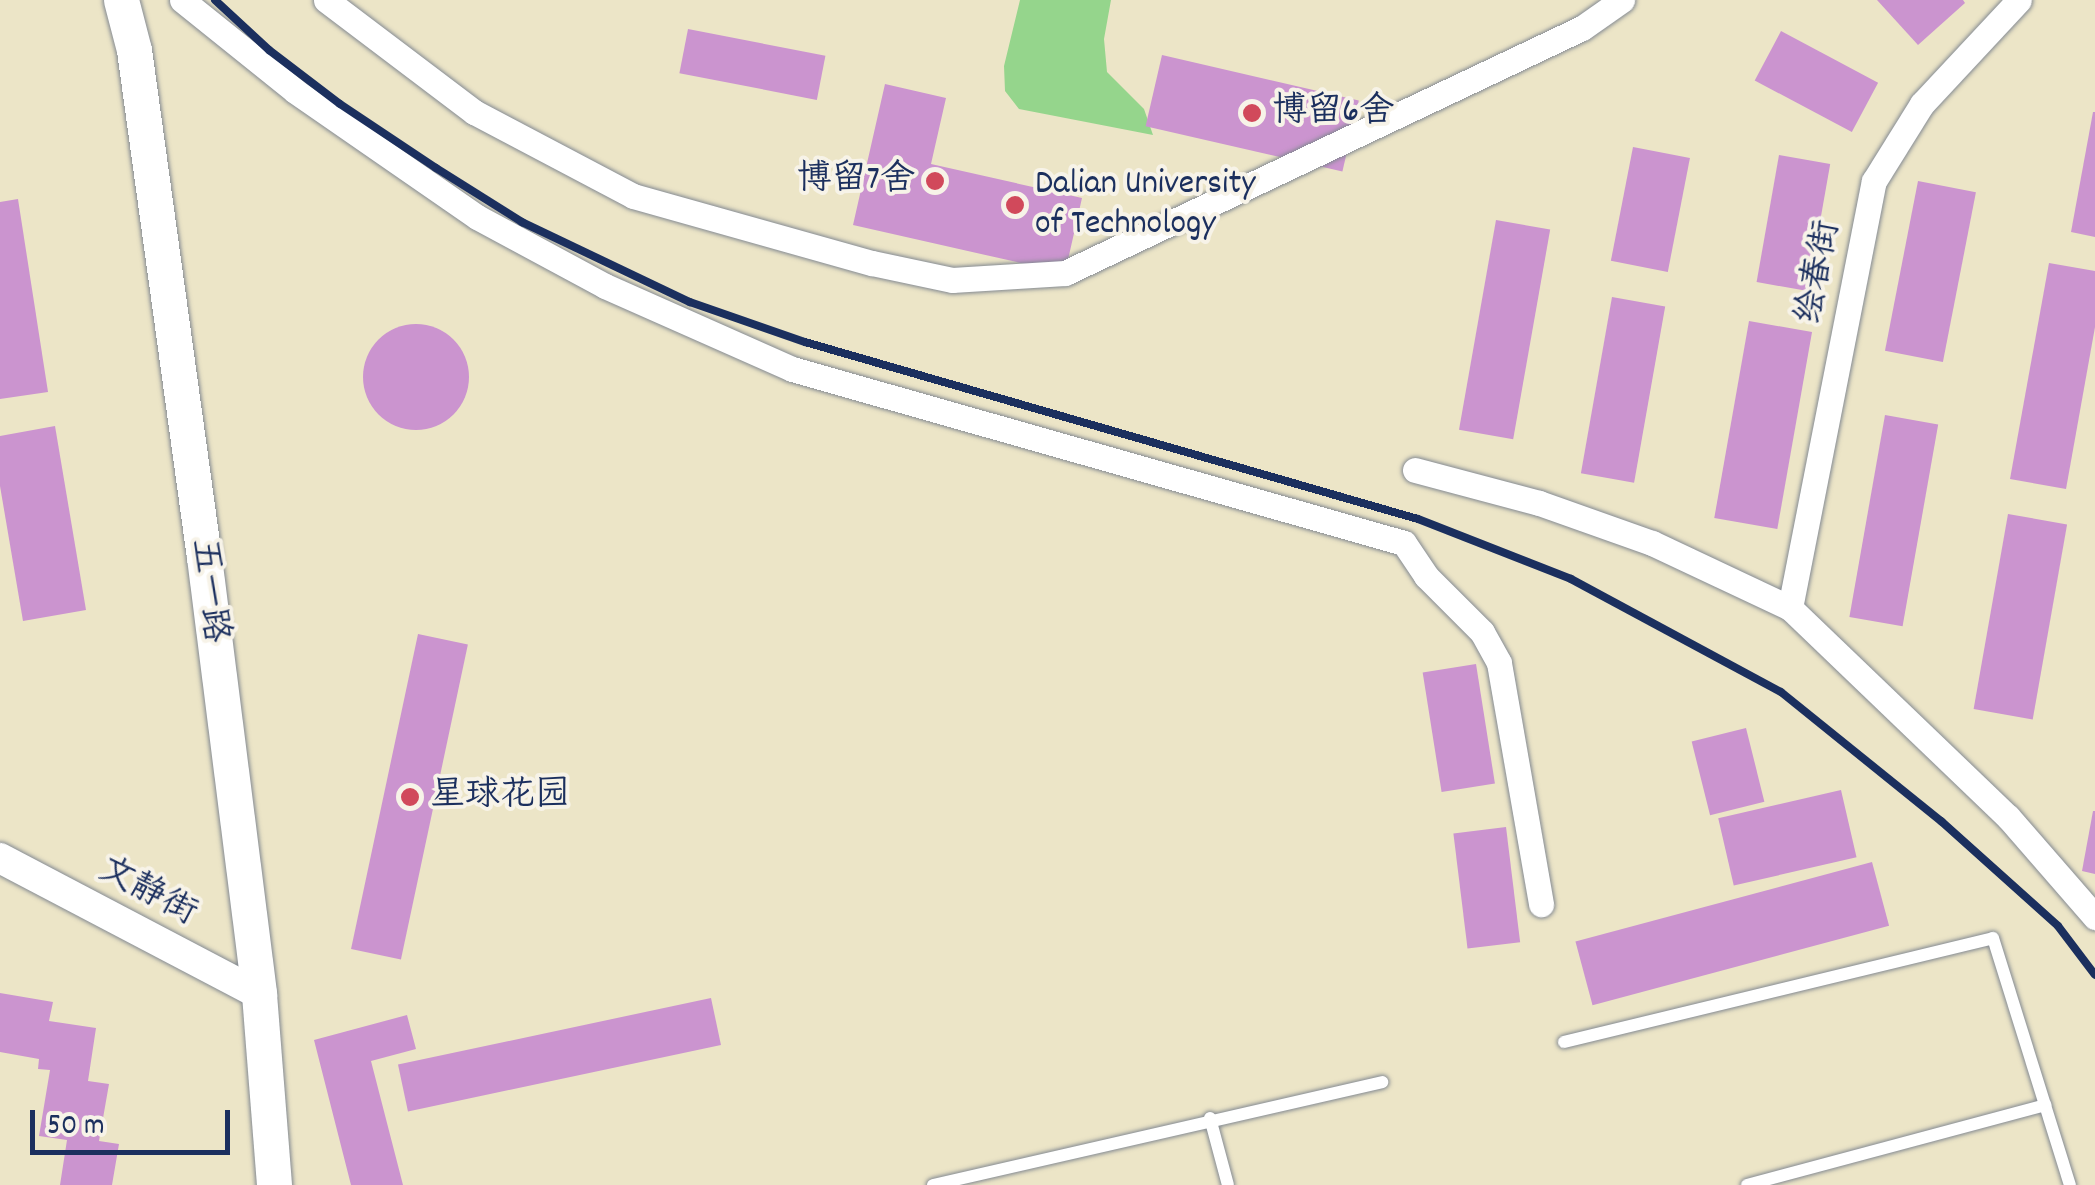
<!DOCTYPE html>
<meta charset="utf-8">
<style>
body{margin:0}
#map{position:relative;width:2095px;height:1185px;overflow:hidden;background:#ece5c7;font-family:Dekko,"LXGW WenKai TC",sans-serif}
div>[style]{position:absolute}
.green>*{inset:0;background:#95d58c}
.building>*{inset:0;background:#cb94cf;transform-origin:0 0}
.round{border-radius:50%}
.roads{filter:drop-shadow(0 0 2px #848a92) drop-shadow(0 0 2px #848a92)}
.service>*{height:12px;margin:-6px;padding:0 6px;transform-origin:6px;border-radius:6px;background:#fff}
.minor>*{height:25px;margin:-12.5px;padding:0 12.5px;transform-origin:12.5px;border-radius:12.5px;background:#fff}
.tertiary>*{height:30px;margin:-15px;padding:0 15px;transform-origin:15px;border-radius:15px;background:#fff}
.secondary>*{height:35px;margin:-17.5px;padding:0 17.5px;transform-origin:17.5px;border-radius:17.5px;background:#fff}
.rail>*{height:8px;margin:-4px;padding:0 4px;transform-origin:4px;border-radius:4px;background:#1b2f5e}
.dots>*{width:28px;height:28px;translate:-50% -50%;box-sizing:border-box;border:5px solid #f7f3e8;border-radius:50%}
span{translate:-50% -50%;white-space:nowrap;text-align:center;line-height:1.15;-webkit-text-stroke:8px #f7f3e8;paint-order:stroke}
.poi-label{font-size:35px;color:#1b2f5e}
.left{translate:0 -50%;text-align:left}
.right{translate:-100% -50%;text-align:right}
.street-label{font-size:35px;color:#1b2f5e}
.scale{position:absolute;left:30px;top:1110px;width:200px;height:45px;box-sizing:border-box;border:5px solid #1b2f5e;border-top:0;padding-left:12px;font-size:30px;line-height:35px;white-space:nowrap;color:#1b2f5e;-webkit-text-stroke:8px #f7f3e8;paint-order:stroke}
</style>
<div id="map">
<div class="green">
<i style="clip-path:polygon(1020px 0,1111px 0,1104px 39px,1107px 72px,1144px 109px,1153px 135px,1019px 109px,1005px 91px,1004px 66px)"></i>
</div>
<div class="building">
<i style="clip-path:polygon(1877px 0,1963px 0,1965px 3px,1918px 45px)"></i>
<i style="left:688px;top:29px;width:140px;height:45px;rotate:11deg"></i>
<i style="left:1781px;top:31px;width:110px;height:56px;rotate:28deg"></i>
<i style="left:1162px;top:55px;width:202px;height:73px;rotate:13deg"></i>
<i style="clip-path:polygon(885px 84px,946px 98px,931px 164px,1082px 198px,1065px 273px,853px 225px)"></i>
<i style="clip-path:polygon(2093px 112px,2095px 112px,2095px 237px,2071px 232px)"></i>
<i style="left:1633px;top:147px;width:58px;height:116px;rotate:11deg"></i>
<i style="left:1779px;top:155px;width:52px;height:129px;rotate:10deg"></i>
<i style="left:1918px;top:181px;width:59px;height:173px;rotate:11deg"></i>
<i style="clip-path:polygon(18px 199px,48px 392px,0 399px,0 202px)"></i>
<i style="left:1496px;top:220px;width:55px;height:213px;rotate:10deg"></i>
<i style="clip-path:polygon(2049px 263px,2095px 271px,2095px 327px,2066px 489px,2010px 479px)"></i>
<i style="left:1612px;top:297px;width:54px;height:179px;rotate:10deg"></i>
<i style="left:1749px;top:321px;width:64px;height:200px;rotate:10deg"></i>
<i class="round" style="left:363px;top:324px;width:106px;height:106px"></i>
<i style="left:1885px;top:415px;width:54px;height:205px;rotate:10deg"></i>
<i style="clip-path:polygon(55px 426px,86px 610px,23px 621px,0 486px,0 436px)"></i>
<i style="left:2008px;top:514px;width:60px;height:198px;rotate:10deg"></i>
<i style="left:418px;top:634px;width:51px;height:322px;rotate:12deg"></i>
<i style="left:1476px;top:664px;width:121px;height:54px;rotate:81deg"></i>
<i style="left:1746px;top:728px;width:76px;height:56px;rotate:76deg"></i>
<i style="left:1841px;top:790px;width:69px;height:126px;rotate:77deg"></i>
<i style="clip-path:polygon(2093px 811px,2095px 811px,2095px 874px,2082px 871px)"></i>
<i style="left:1506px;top:827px;width:116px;height:53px;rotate:83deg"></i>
<i style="left:1872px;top:862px;width:66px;height:307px;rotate:75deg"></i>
<i style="clip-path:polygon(0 993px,53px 1002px,49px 1021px,96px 1028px,88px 1081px,109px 1084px,99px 1141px,119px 1144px,112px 1185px,60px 1185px,67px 1140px,39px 1136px,50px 1070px,38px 1069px,39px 1059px,0 1052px)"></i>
<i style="left:711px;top:998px;width:48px;height:320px;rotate:78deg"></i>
<i style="clip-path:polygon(407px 1015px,416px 1049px,371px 1061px,403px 1185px,351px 1185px,314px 1040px)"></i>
</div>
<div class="roads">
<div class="service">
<i style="left:1564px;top:1042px;width:441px;rotate:-13.6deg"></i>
<i style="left:1993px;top:938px;width:259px;rotate:72.7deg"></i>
<i style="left:1210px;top:1118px;width:69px;rotate:75deg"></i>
<i style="left:933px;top:1185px;width:461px;rotate:-12.9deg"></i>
<i style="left:1747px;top:1185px;width:309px;rotate:-15deg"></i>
</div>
<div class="minor">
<i style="left:182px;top:0;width:145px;rotate:38.8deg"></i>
<i style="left:295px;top:91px;width:221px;rotate:34.7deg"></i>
<i style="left:477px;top:217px;width:145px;rotate:28.3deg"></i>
<i style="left:605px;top:286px;width:205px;rotate:23.9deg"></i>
<i style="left:792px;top:369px;width:636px;rotate:15.87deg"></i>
<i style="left:1404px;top:543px;width:40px;rotate:56deg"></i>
<i style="left:1426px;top:576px;width:79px;rotate:45deg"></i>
<i style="left:1482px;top:632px;width:35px;rotate:61deg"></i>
<i style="left:1499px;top:663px;width:245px;rotate:80.1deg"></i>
<i style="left:326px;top:0;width:186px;rotate:37.1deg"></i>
<i style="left:474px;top:112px;width:180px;rotate:27.8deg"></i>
<i style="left:633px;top:196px;width:248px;rotate:15.7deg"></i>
<i style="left:872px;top:263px;width:82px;rotate:12deg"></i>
<i style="left:952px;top:280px;width:113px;rotate:-3.5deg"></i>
<i style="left:1065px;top:273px;width:572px;rotate:-25.36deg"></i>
<i style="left:1582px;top:28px;width:49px;rotate:-35deg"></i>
<i style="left:1415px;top:470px;width:128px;rotate:14.9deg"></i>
<i style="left:1539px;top:503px;width:120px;rotate:19.5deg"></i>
<i style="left:1652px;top:543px;width:153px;rotate:25.2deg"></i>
<i style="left:1790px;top:608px;width:302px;rotate:43.8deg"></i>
<i style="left:2008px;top:817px;width:133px;rotate:49deg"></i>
<i style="left:1790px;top:608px;width:435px;rotate:-78.9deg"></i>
<i style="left:1874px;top:181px;width:91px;rotate:-58.1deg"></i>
<i style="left:1922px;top:104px;width:142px;rotate:-47deg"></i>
</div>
<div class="tertiary">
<i style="left:0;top:858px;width:293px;rotate:27.7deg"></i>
</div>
<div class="secondary">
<i style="left:121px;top:0;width:52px;rotate:75.4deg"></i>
<i style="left:134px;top:50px;width:512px;rotate:82.14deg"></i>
<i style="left:204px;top:557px;width:440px;rotate:82.8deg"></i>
<i style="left:259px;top:994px;width:192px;rotate:85.5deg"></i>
</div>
</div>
<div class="rail">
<i style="left:215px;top:0;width:74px;rotate:42.8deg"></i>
<i style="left:269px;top:50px;width:89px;rotate:37.3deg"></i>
<i style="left:340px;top:104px;width:115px;rotate:33.7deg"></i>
<i style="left:436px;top:168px;width:102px;rotate:32.1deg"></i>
<i style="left:522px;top:222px;width:186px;rotate:25.5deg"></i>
<i style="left:690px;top:302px;width:122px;rotate:19.2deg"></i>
<i style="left:805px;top:342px;width:638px;rotate:16.11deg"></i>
<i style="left:1418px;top:519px;width:164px;rotate:21.4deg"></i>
<i style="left:1571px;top:579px;width:238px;rotate:28.3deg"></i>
<i style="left:1781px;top:692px;width:206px;rotate:38.9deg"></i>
<i style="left:1941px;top:821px;width:157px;rotate:41.9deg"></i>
<i style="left:2058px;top:926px;width:61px;rotate:52.9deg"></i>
</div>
<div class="dots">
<i style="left:1252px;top:113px;background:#d1495b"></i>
<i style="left:935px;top:181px;background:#d1495b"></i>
<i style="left:1015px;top:205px;background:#d1495b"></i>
<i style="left:410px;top:797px;background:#d1495b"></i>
</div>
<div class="poi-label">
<span class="left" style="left:1272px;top:113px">博留6舍</span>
<span class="right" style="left:915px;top:181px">博留7舍</span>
<span class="left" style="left:1035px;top:205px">Dalian University<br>of Technology</span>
<span class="left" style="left:430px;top:797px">星球花园</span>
</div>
<div class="street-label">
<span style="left:1820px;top:273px;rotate:-79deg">绘春街</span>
<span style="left:208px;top:591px;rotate:83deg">五一路</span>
<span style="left:147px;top:893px;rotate:28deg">文静街</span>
</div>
<div class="scale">50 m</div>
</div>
